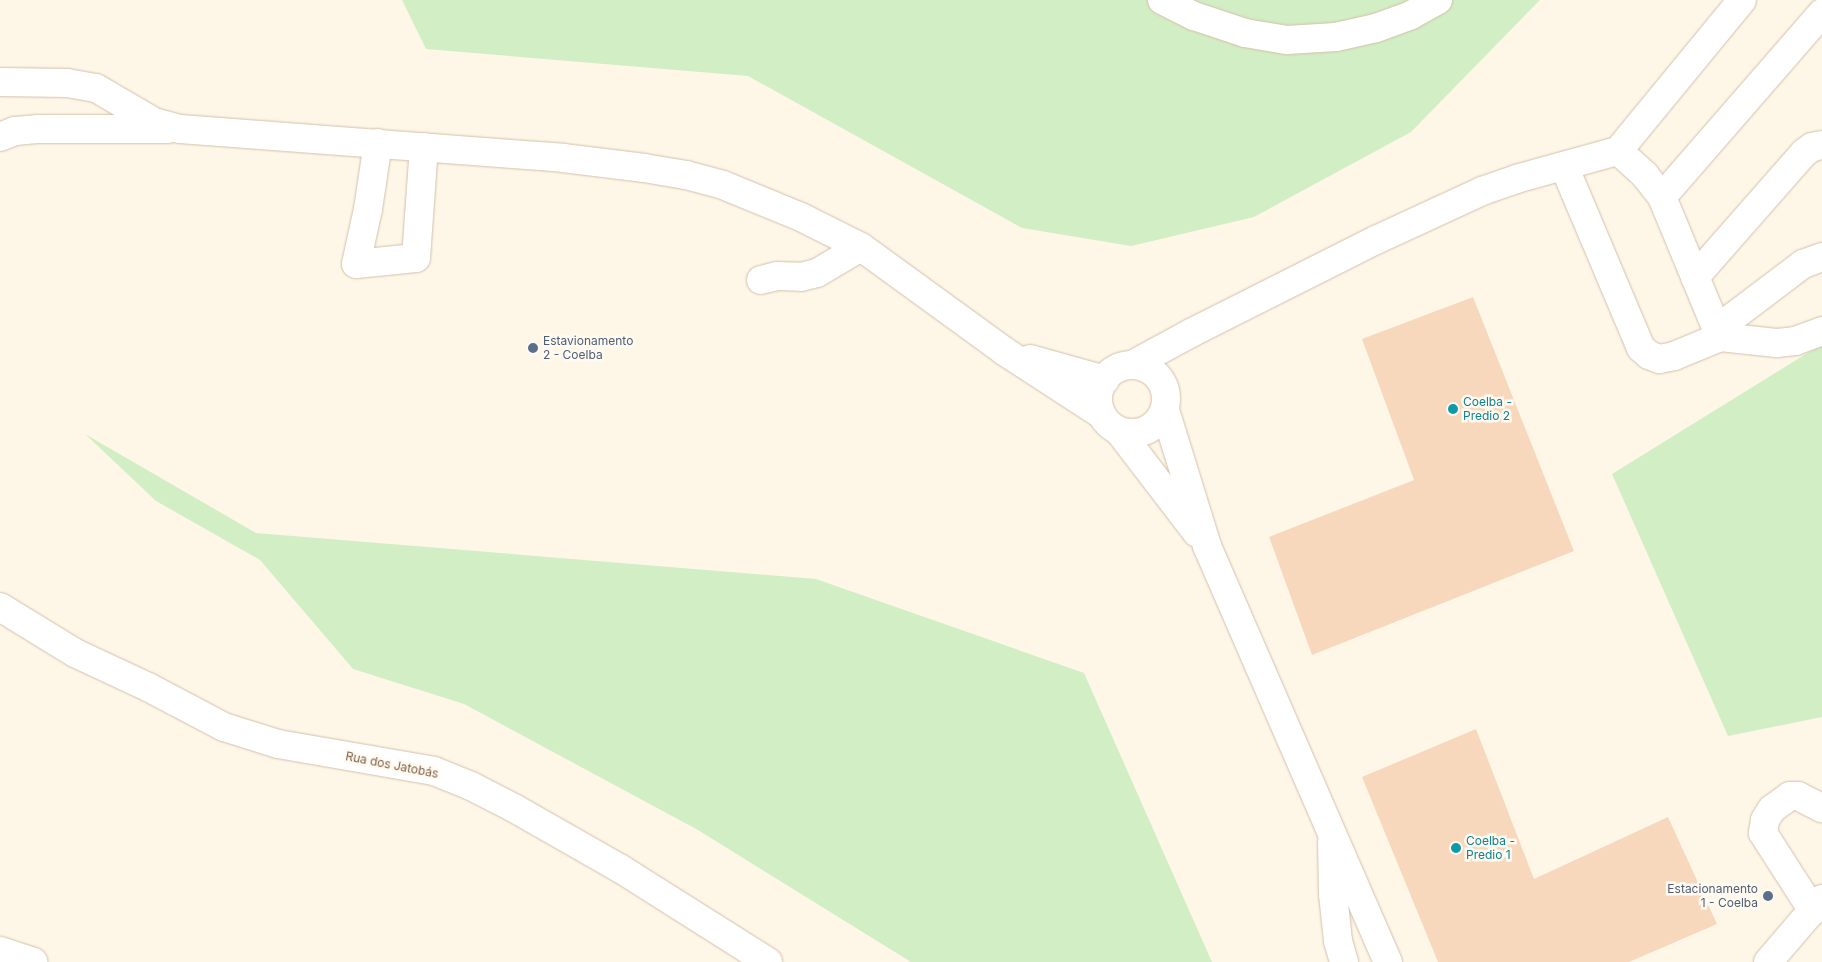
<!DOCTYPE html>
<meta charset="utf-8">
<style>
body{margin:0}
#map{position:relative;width:1822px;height:962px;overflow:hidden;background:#fef7e8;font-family:Inter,sans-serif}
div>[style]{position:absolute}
.green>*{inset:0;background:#d2eec4}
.building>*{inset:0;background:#f7d8bc}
.roads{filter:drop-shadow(0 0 1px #d3c0ab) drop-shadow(0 0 1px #d3c0ab)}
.minor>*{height:28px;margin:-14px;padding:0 14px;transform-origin:14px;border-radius:14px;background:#fff}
.minor>.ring{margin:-14px;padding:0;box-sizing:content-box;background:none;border:28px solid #fff;border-radius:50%}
.dots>*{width:14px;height:14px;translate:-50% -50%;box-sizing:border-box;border:2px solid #fffaf0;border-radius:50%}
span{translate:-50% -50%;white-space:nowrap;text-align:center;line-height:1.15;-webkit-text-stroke:5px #fffaf0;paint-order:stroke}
.service-label{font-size:12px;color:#4e5e75}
.left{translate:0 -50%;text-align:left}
.right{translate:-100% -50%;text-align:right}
.culture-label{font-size:12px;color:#0d838f}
.street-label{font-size:12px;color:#7c5f48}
</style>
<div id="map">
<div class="green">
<i style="clip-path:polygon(402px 0,1540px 0,1411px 132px,1254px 217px,1131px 246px,1022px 228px,748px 76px,426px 49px)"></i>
<i style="clip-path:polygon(1822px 344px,1822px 717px,1728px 736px,1612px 474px)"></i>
<i style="clip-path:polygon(85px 434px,256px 533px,816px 579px,1084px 673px,1212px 962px,911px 962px,698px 830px,464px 704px,353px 669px,260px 560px,156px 501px)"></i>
</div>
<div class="building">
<i style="clip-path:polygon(1473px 297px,1574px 551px,1312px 655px,1269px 537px,1414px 480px,1362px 339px)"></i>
<i style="clip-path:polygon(1476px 729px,1534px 879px,1668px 817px,1717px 924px,1629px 962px,1438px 962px,1362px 777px)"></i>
</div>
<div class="roads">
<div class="minor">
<i style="left:1162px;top:0;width:36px;rotate:27deg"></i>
<i style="left:1194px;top:16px;width:54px;rotate:18.4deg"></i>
<i style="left:1245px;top:33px;width:43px;rotate:9.5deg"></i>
<i style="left:1287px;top:40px;width:49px;rotate:-3.5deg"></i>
<i style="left:1336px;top:37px;width:41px;rotate:-12.7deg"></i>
<i style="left:1376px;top:28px;width:37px;rotate:-20deg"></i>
<i style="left:1411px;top:15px;width:31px;rotate:-29deg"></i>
<i style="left:0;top:82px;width:67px;rotate:0.9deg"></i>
<i style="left:67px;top:83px;width:29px;rotate:10deg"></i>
<i style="left:96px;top:88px;width:67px;rotate:30.4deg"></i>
<i style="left:154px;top:122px;width:27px;rotate:15deg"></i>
<i style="left:180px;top:129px;width:384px;rotate:4.3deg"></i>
<i style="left:563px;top:158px;width:82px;rotate:7deg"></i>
<i style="left:644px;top:168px;width:43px;rotate:9.5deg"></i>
<i style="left:686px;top:175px;width:38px;rotate:15deg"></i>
<i style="left:723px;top:185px;width:84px;rotate:22.3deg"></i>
<i style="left:801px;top:217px;width:67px;rotate:26.6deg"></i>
<i style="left:861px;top:247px;width:177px;rotate:36deg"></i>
<i style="left:1004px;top:351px;width:117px;rotate:33.1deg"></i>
<i style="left:0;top:137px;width:16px;rotate:-22deg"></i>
<i style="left:15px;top:131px;width:22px;rotate:-5deg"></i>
<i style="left:37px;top:129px;width:131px"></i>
<i style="left:378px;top:143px;width:67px;rotate:98.6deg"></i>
<i style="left:368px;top:209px;width:56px;rotate:102.3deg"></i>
<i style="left:356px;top:264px;width:60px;rotate:-5.7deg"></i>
<i style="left:416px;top:258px;width:111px;rotate:-85.9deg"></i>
<i style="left:1564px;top:166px;width:198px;rotate:67.1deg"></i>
<i style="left:1641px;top:348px;width:11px;rotate:41deg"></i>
<i style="left:1649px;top:355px;width:11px;rotate:22deg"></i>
<i style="left:1659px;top:359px;width:15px;rotate:-11deg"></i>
<i style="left:1674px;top:356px;width:50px;rotate:-22.4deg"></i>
<i style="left:1720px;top:337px;width:152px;rotate:-112.5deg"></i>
<i style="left:1662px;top:197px;width:28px;rotate:-128deg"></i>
<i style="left:1645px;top:175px;width:36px;rotate:-138deg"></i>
<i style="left:1662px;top:197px;width:244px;rotate:-49deg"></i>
<i style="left:1695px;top:277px;width:165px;rotate:-48.7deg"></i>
<i style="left:1804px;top:153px;width:10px;rotate:-37deg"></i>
<i style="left:1812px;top:147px;width:10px;rotate:-11deg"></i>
<i style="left:761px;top:280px;width:16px;rotate:-14deg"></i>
<i style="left:777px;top:276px;width:24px;rotate:2deg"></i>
<i style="left:801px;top:277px;width:16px;rotate:-14deg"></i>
<i style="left:817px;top:273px;width:51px;rotate:-30.6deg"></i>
<i style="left:1717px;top:329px;width:108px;rotate:-37.1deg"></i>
<i style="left:1803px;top:264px;width:20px;rotate:-20deg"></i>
<i style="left:1720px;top:337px;width:57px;rotate:6deg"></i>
<i style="left:1777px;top:343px;width:18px;rotate:-6deg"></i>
<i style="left:1795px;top:341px;width:29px;rotate:-20deg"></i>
<i style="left:1030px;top:359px;width:78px;rotate:15.6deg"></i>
<i style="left:1132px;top:365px;width:69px;rotate:-28.4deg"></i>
<i style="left:1193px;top:332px;width:205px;rotate:-26.7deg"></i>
<i style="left:1376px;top:240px;width:117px;rotate:-24.8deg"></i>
<i style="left:1482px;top:191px;width:36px;rotate:-19deg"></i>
<i style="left:1516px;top:179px;width:106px;rotate:-15.4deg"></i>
<i style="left:1618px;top:151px;width:195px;rotate:-50.6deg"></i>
<i class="ring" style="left:1098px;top:365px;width:40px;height:40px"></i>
<i style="left:1165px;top:410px;width:142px;rotate:72.8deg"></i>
<i style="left:1207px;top:546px;width:454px;rotate:66.5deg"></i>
<i style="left:1119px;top:431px;width:128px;rotate:52.6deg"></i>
<i style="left:0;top:607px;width:88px;rotate:31.5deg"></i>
<i style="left:75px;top:653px;width:81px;rotate:25deg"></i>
<i style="left:148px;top:687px;width:86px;rotate:27.8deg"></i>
<i style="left:224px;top:727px;width:57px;rotate:17.5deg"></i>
<i style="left:278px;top:744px;width:158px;rotate:9.8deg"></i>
<i style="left:434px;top:771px;width:40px;rotate:22deg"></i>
<i style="left:471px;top:786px;width:48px;rotate:27.1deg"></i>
<i style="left:514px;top:808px;width:123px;rotate:29.7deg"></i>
<i style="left:621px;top:869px;width:174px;rotate:32.3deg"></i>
<i style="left:1332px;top:842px;width:52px;rotate:88.9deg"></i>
<i style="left:1333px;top:894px;width:47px;rotate:83.9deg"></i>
<i style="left:1338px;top:941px;width:22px;rotate:74deg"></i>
<i style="left:1813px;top:911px;width:93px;rotate:-122.7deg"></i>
<i style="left:1763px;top:833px;width:13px;rotate:-81deg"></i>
<i style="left:1765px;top:820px;width:13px;rotate:-58deg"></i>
<i style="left:1772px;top:809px;width:22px;rotate:-36deg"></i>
<i style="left:1790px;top:796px;width:8px"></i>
<i style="left:1798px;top:796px;width:27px;rotate:27deg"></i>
<i style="left:0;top:951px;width:35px;rotate:18deg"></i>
<i style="left:1768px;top:962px;width:83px;rotate:-49.4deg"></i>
</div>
</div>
<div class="dots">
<i style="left:533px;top:348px;background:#5c6f8a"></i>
<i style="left:1453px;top:409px;background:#0f9aa8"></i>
<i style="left:1456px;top:848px;background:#0f9aa8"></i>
<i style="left:1768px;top:896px;background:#5c6f8a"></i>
</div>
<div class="service-label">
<span class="left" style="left:543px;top:348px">Estavionamento<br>2 - Coelba</span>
<span class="right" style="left:1758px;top:896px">Estacionamento<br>1 - Coelba</span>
</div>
<div class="culture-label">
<span class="left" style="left:1463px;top:409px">Coelba -<br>Predio 2</span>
<span class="left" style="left:1466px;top:848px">Coelba -<br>Predio 1</span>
</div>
<div class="street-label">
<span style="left:392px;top:765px;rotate:11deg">Rua dos Jatobás</span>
</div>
</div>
